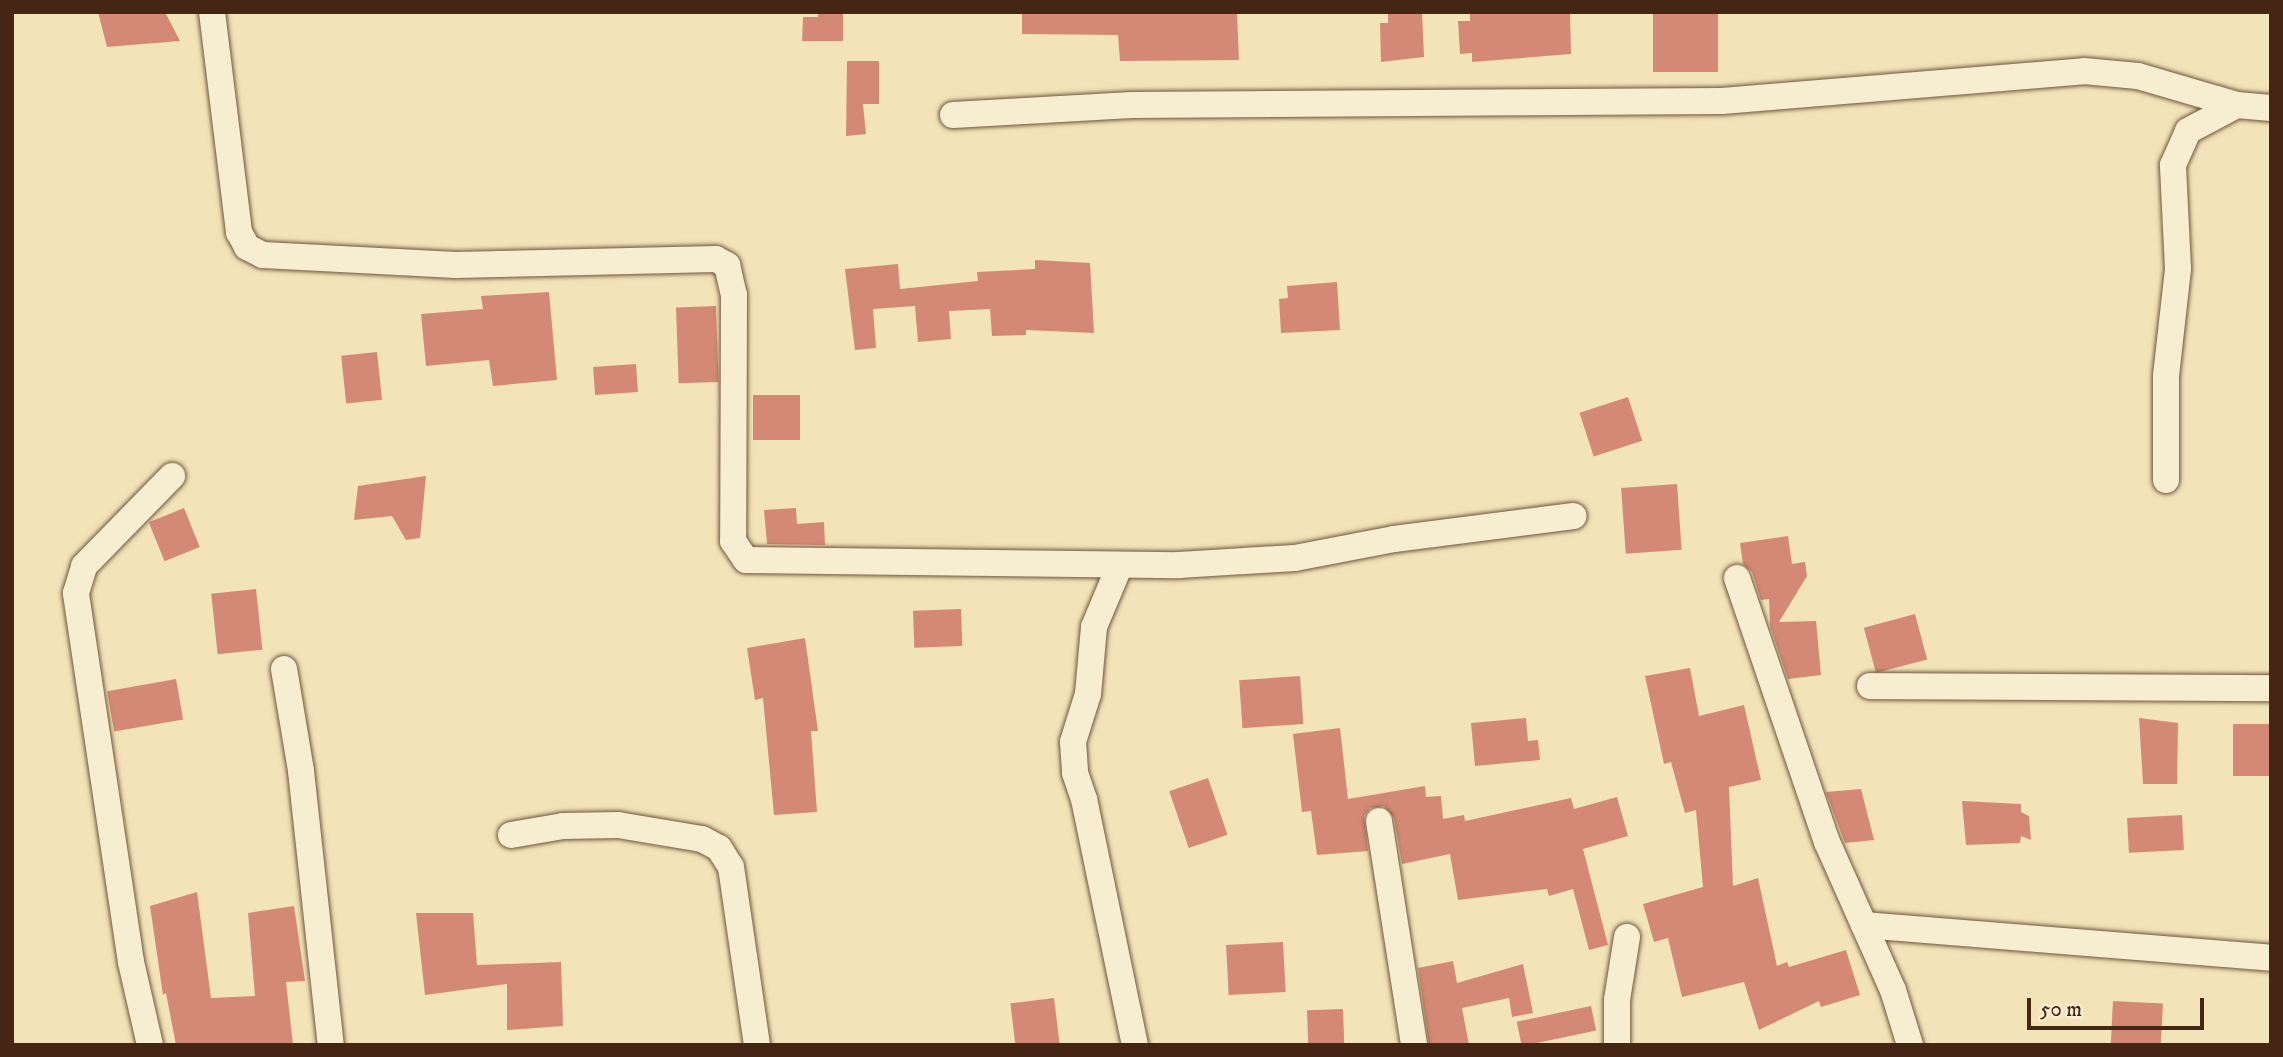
<!DOCTYPE html>
<style>
body{margin:0}
#map{position:relative;width:2283px;height:1057px;overflow:hidden;background:#f2e3b8;font-family:"IM FELL DW Pica",serif}
div>[style]{position:absolute}
.building>*{inset:0;background:#d48977;transform-origin:0 0}
.roads{filter:drop-shadow(0 0 2px #70553d) drop-shadow(0 0 2px #70553d)}
.minor>*{height:26px;margin:-13px;padding:0 13px;transform-origin:13px;border-radius:13px;background:#f7edd1}
span{translate:-50% -50%;white-space:nowrap;text-align:center;line-height:1.15;-webkit-text-stroke:6px #f7edd1;paint-order:stroke}
.frame{position:absolute;inset:0;border:14px solid #452614;pointer-events:none}
.scale{position:absolute;left:2027px;top:998px;width:177px;height:32px;box-sizing:border-box;border:4px solid #452614;border-top:0;padding-left:9px;font-size:21px;line-height:24px;white-space:nowrap;color:#452614;-webkit-text-stroke:5px #f7edd1;paint-order:stroke}
</style>
<div id="map">
<div class="building">
<i style="clip-path:polygon(98px 12px,165px 12px,180px 41px,107px 47px)"></i>
<i style="clip-path:polygon(818px 12px,843px 12px,843px 41px,802px 41px,803px 17px,818px 17px)"></i>
<i style="clip-path:polygon(1022px 12px,1237px 12px,1239px 60px,1120px 61px,1118px 35px,1022px 34px)"></i>
<i style="clip-path:polygon(1388px 12px,1422px 12px,1424px 57px,1381px 62px,1380px 23px,1388px 23px)"></i>
<i style="clip-path:polygon(1470px 12px,1570px 12px,1571px 54px,1472px 62px,1472px 53px,1460px 54px,1458px 21px,1470px 21px)"></i>
<i style="left:1653px;top:12px;width:65px;height:60px"></i>
<i style="clip-path:polygon(847px 61px,879px 61px,879px 104px,863px 104px,866px 134px,846px 136px)"></i>
<i style="clip-path:polygon(1035px 260px,1090px 263px,1094px 333px,1026px 330px,1026px 335px,992px 336px,990px 309px,949px 311px,951px 339px,918px 342px,915px 306px,873px 309px,876px 348px,855px 350px,845px 269px,898px 264px,900px 289px,978px 281px,977px 272px,1035px 269px)"></i>
<i style="clip-path:polygon(1337px 282px,1340px 330px,1281px 333px,1279px 299px,1288px 298px,1287px 286px)"></i>
<i style="clip-path:polygon(549px 292px,557px 380px,493px 386px,489px 360px,426px 366px,421px 314px,483px 309px,481px 296px)"></i>
<i style="left:716px;top:306px;width:76px;height:40px;rotate:88deg"></i>
<i style="left:377px;top:352px;width:48px;height:36px;rotate:84deg"></i>
<i style="left:636px;top:364px;width:28px;height:43px;rotate:86deg"></i>
<i style="left:753px;top:395px;width:47px;height:45px"></i>
<i style="left:1628px;top:397px;width:46px;height:51px;rotate:72deg"></i>
<i style="clip-path:polygon(426px 476px,420px 538px,406px 540px,392px 516px,354px 520px,358px 486px)"></i>
<i style="left:1677px;top:484px;width:66px;height:56px;rotate:86deg"></i>
<i style="left:184px;top:508px;width:42px;height:38px;rotate:68deg"></i>
<i style="clip-path:polygon(796px 508px,797px 524px,824px 522px,825px 545px,767px 544px,764px 510px)"></i>
<i style="clip-path:polygon(1788px 536px,1792px 564px,1805px 562px,1807px 576px,1779px 622px,1816px 621px,1821px 675px,1788px 679px,1770px 626px,1769px 599px,1761px 600px,1752px 572px,1743px 564px,1740px 543px)"></i>
<i style="left:256px;top:589px;width:61px;height:45px;rotate:84deg"></i>
<i style="left:961px;top:609px;width:37px;height:48px;rotate:88deg"></i>
<i style="left:1915px;top:614px;width:47px;height:53px;rotate:75deg"></i>
<i style="clip-path:polygon(805px 638px,818px 731px,811px 731px,817px 812px,774px 815px,763px 698px,755px 700px,747px 648px)"></i>
<i style="clip-path:polygon(1690px 668px,1699px 716px,1744px 705px,1761px 780px,1729px 787px,1733px 886px,1758px 878px,1777px 966px,1787px 962px,1789px 967px,1846px 950px,1860px 995px,1821px 1007px,1819px 1001px,1759px 1030px,1744px 982px,1682px 997px,1668px 938px,1654px 942px,1643px 904px,1703px 887px,1696px 810px,1685px 813px,1671px 762px,1664px 764px,1645px 676px)"></i>
<i style="left:1300px;top:676px;width:48px;height:61px;rotate:86deg"></i>
<i style="left:176px;top:679px;width:41px;height:70px;rotate:80deg"></i>
<i style="clip-path:polygon(1526px 718px,1528px 741px,1538px 740px,1540px 760px,1475px 766px,1471px 723px)"></i>
<i style="clip-path:polygon(2139px 718px,2178px 723px,2177px 784px,2143px 784px)"></i>
<i style="left:2271px;top:724px;width:52px;height:38px;rotate:90deg"></i>
<i style="clip-path:polygon(1340px 728px,1348px 799px,1425px 786px,1426px 797px,1441px 796px,1443px 819px,1464px 815px,1465px 821px,1571px 798px,1574px 809px,1617px 797px,1628px 836px,1583px 849px,1608px 945px,1589px 950px,1573px 889px,1549px 896px,1547px 889px,1458px 900px,1450px 854px,1402px 864px,1394px 818px,1384px 806px,1370px 808px,1364px 816px,1368px 851px,1317px 855px,1311px 811px,1302px 812px,1293px 734px)"></i>
<i style="left:1208px;top:778px;width:60px;height:41px;rotate:71deg"></i>
<i style="clip-path:polygon(1861px 789px,1874px 840px,1845px 843px,1826px 792px)"></i>
<i style="clip-path:polygon(1962px 801px,2021px 804px,2021px 812px,2029px 816px,2031px 840px,2021px 836px,2020px 843px,1966px 845px)"></i>
<i style="left:2182px;top:815px;width:35px;height:55px;rotate:87deg"></i>
<i style="clip-path:polygon(197px 892px,211px 998px,255px 996px,248px 913px,294px 906px,305px 981px,286px 982px,293px 1045px,176px 1045px,166px 993px,163px 995px,150px 906px)"></i>
<i style="clip-path:polygon(416px 913px,473px 913px,477px 965px,561px 962px,563px 1026px,507px 1030px,507px 984px,425px 995px)"></i>
<i style="left:1283px;top:942px;width:50px;height:57px;rotate:87deg"></i>
<i style="clip-path:polygon(1453px 961px,1457px 983px,1523px 964px,1533px 1013px,1512px 1017px,1509px 998px,1462px 1008px,1469px 1045px,1429px 1045px,1418px 968px)"></i>
<i style="left:1054px;top:998px;width:47px;height:44px;rotate:83deg"></i>
<i style="left:2113px;top:1001px;width:50px;height:44px;rotate:3deg"></i>
<i style="left:1591px;top:1006px;width:25px;height:76px;rotate:78deg"></i>
<i style="left:1343px;top:1009px;width:36px;height:36px;rotate:88deg"></i>
</div>
<div class="roads">
<div class="minor">
<i style="left:212px;top:12px;width:222px;rotate:83deg"></i>
<i style="left:239px;top:232px;width:17px;rotate:62deg"></i>
<i style="left:247px;top:247px;width:18px;rotate:27deg"></i>
<i style="left:263px;top:255px;width:193px;rotate:3deg"></i>
<i style="left:456px;top:265px;width:260px;rotate:-1.3deg"></i>
<i style="left:716px;top:259px;width:13px;rotate:29deg"></i>
<i style="left:727px;top:265px;width:31px;rotate:77deg"></i>
<i style="left:734px;top:295px;width:246px;rotate:90.2deg"></i>
<i style="left:733px;top:541px;width:23px;rotate:56deg"></i>
<i style="left:746px;top:560px;width:433px;rotate:0.7deg"></i>
<i style="left:1179px;top:565px;width:116px;rotate:-3.5deg"></i>
<i style="left:1295px;top:558px;width:101px;rotate:-10.9deg"></i>
<i style="left:1394px;top:539px;width:181px;rotate:-7.3deg"></i>
<i style="left:953px;top:115px;width:179px;rotate:-3.2deg"></i>
<i style="left:1132px;top:105px;width:590px;rotate:-0.39deg"></i>
<i style="left:1722px;top:101px;width:363px;rotate:-4.7deg"></i>
<i style="left:2084px;top:71px;width:54px;rotate:5.3deg"></i>
<i style="left:2138px;top:76px;width:103px;rotate:16.3deg"></i>
<i style="left:2237px;top:105px;width:34px;rotate:5deg"></i>
<i style="left:2166px;top:480px;width:104px;rotate:-90deg"></i>
<i style="left:2166px;top:376px;width:108px;rotate:-83.6deg"></i>
<i style="left:2178px;top:269px;width:104px;rotate:-92.8deg"></i>
<i style="left:2173px;top:165px;width:37px;rotate:-66deg"></i>
<i style="left:2188px;top:131px;width:55px;rotate:-28deg"></i>
<i style="left:1120px;top:565px;width:67px;rotate:112.8deg"></i>
<i style="left:1094px;top:627px;width:67px;rotate:95.1deg"></i>
<i style="left:1088px;top:694px;width:50px;rotate:107.4deg"></i>
<i style="left:1073px;top:742px;width:31px;rotate:86deg"></i>
<i style="left:1075px;top:773px;width:28px;rotate:71deg"></i>
<i style="left:1084px;top:799px;width:251px;rotate:78.3deg"></i>
<i style="left:1737px;top:578px;width:279px;rotate:71.2deg"></i>
<i style="left:1827px;top:842px;width:162px;rotate:66deg"></i>
<i style="left:1893px;top:990px;width:58px;rotate:72.8deg"></i>
<i style="left:284px;top:669px;width:103px;rotate:80.5deg"></i>
<i style="left:301px;top:771px;width:276px;rotate:83.8deg"></i>
<i style="left:1870px;top:686px;width:401px;rotate:0.3deg"></i>
<i style="left:1379px;top:821px;width:227px;rotate:81.1deg"></i>
<i style="left:511px;top:835px;width:53px;rotate:-9.8deg"></i>
<i style="left:563px;top:826px;width:55px;rotate:-1deg"></i>
<i style="left:618px;top:825px;width:85px;rotate:9.5deg"></i>
<i style="left:702px;top:839px;width:19px;rotate:28deg"></i>
<i style="left:719px;top:848px;width:22px;rotate:58deg"></i>
<i style="left:731px;top:867px;width:180px;rotate:81.7deg"></i>
<i style="left:1864px;top:925px;width:408px;rotate:4.6deg"></i>
<i style="left:150px;top:1045px;width:85px;rotate:-102.9deg"></i>
<i style="left:131px;top:962px;width:373px;rotate:-98.5deg"></i>
<i style="left:76px;top:593px;width:28px;rotate:-73deg"></i>
<i style="left:84px;top:566px;width:126px;rotate:-45.6deg"></i>
<i style="left:1617px;top:1045px;width:45px;rotate:-90deg"></i>
<i style="left:1617px;top:1000px;width:64px;rotate:-81deg"></i>
</div>
</div>
<div class="frame"></div>
<div class="scale">50 m</div>
</div>
